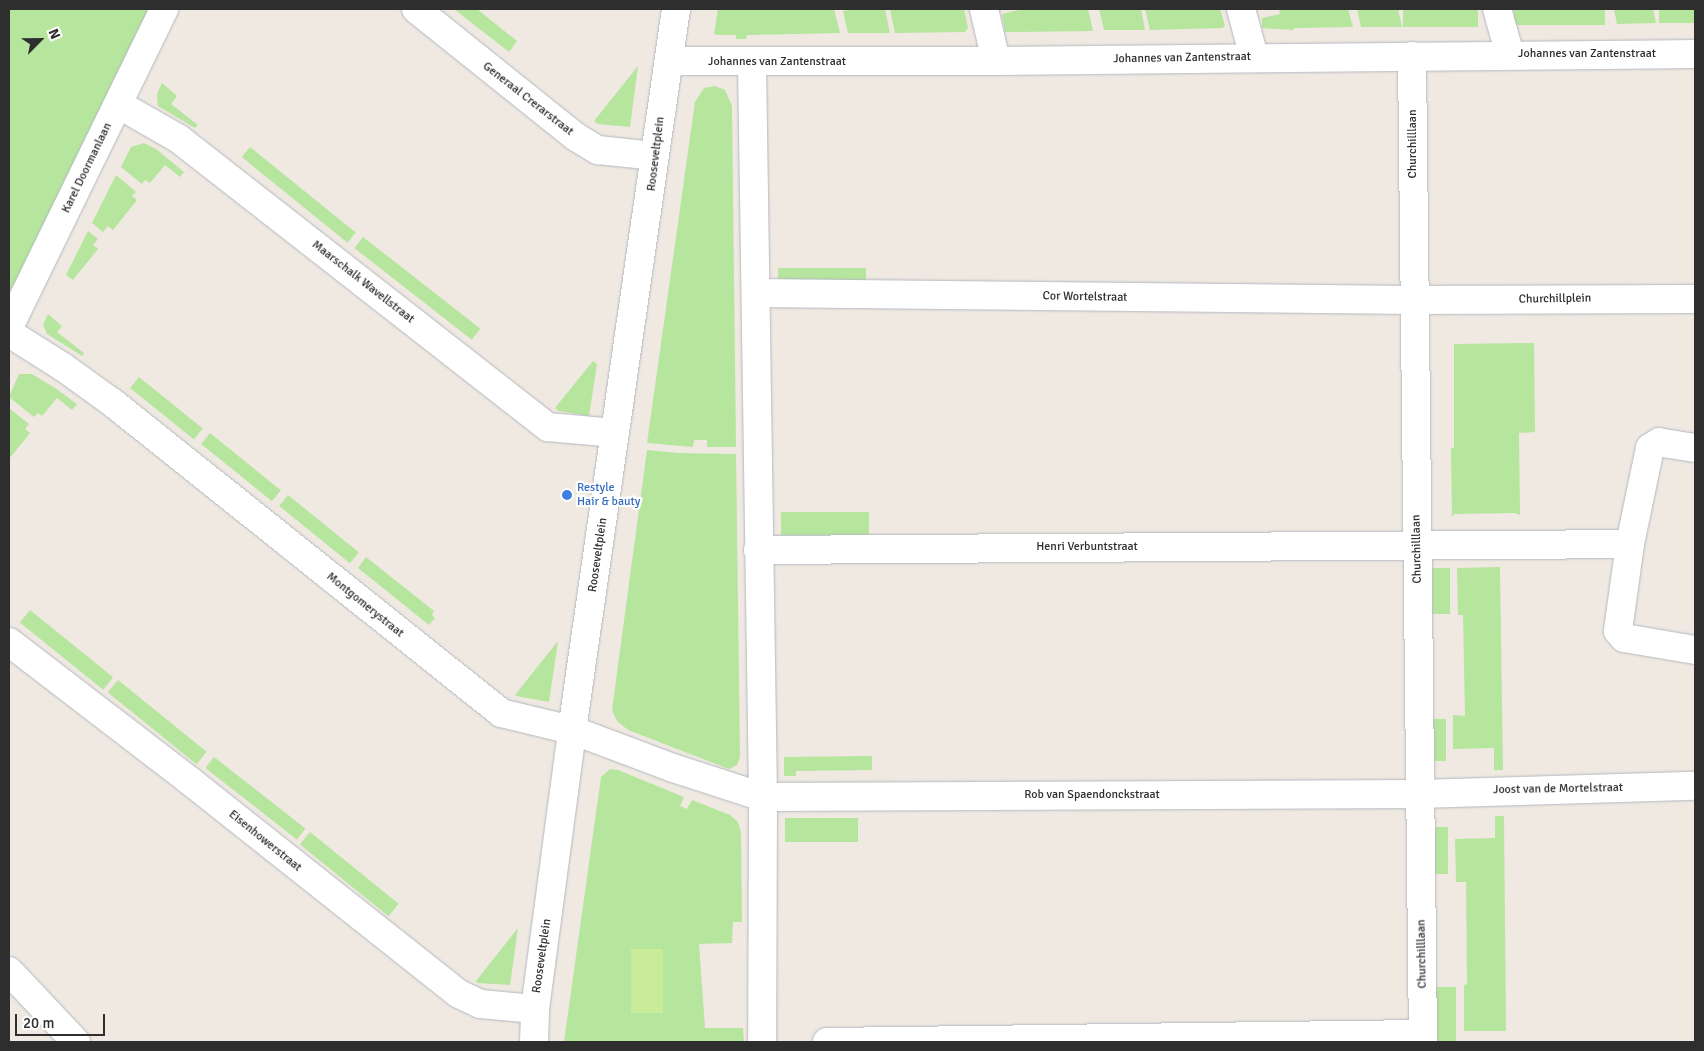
<!DOCTYPE html>
<style>
body{margin:0}
#map{position:relative;width:1704px;height:1051px;overflow:hidden;background:#efe9e1;font-family:Signika,sans-serif}
div>[style]{position:absolute}
.green>*{inset:0;background:#b6e59e;transform-origin:0 0}
.pitch>*{inset:0;background:#c9ec9a;transform-origin:0 0}
.roads{filter:drop-shadow(0 0 1px #b4b7c1) drop-shadow(0 0 1px #b4b7c1)}
.street>*{height:28px;margin:-14px;padding:0 14px;transform-origin:14px;border-radius:14px;background:#fff}
.dots>*{width:14px;height:14px;translate:-50% -50%;box-sizing:border-box;border:2px solid #fff;border-radius:50%}
span{translate:-50% -50%;white-space:nowrap;text-align:center;line-height:1.15;-webkit-text-stroke:4.5px #fff;paint-order:stroke}
.street-label{font-size:12px;color:#2e2e2e}
.shop-label{font-size:12px;color:#366cbe}
.left{translate:0 -50%;text-align:left}
.frame{position:absolute;inset:0;border:10px solid #2e2e2e;pointer-events:none}
.north{position:absolute;left:15px;top:15px;width:50px;height:50px;-webkit-text-stroke:4px #fff;paint-order:stroke;rotate:67deg;font-size:14px;font-weight:700;line-height:20px;text-align:center;color:#2e2e2e}
.north::after{content:'';display:block;margin:auto;width:18px;height:22px;background:#2e2e2e;clip-path:polygon(50% 0,100% 100%,50% 72%,0 100%)}
.scale{position:absolute;left:15px;top:1014px;width:90px;height:22px;box-sizing:border-box;border:2px solid #2e2e2e;border-top:0;padding-left:6px;font-size:15px;line-height:18px;white-space:nowrap;color:#2e2e2e;-webkit-text-stroke:4px #fff;paint-order:stroke}
</style>
<div id="map">
<div class="green">
<i style="clip-path:polygon(9px 9px,150px 9px,9px 297px)"></i>
<i style="clip-path:polygon(454px 9px,477px 9px,517px 41px,509px 52px)"></i>
<i style="clip-path:polygon(718px 9px,834px 9px,840px 33px,747px 35px,746px 39px,736px 39px,736px 35px,718px 35px,714px 34px)"></i>
<i style="clip-path:polygon(853px 9px,885px 9px,890px 33px,848px 33px,843px 11px)"></i>
<i style="clip-path:polygon(890px 9px,964px 9px,968px 28px,965px 32px,895px 33px)"></i>
<i style="clip-path:polygon(1023px 9px,1088px 9px,1093px 31px,1005px 32px,1002px 14px)"></i>
<i style="clip-path:polygon(1099px 9px,1141px 9px,1145px 30px,1104px 30px)"></i>
<i style="clip-path:polygon(1145px 9px,1220px 9px,1225px 26px,1222px 28px,1150px 30px)"></i>
<i style="clip-path:polygon(1279px 9px,1348px 9px,1353px 27px,1294px 28px,1294px 30px,1262px 28px,1262px 18px,1280px 14px)"></i>
<i style="clip-path:polygon(1357px 9px,1398px 9px,1402px 27px,1361px 27px)"></i>
<i style="left:1403px;top:9px;width:75px;height:18px"></i>
<i style="left:1514px;top:9px;width:91px;height:16px"></i>
<i style="clip-path:polygon(1614px 9px,1653px 9px,1656px 23px,1617px 24px)"></i>
<i style="left:1659px;top:9px;width:36px;height:14px"></i>
<i style="clip-path:polygon(638px 66px,630px 127px,598px 124px,594px 121px)"></i>
<i style="clip-path:polygon(162px 83px,177px 96px,171px 104px,198px 125px,195px 128px,158px 106px,157px 94px)"></i>
<i style="clip-path:polygon(715px 86px,725px 90px,732px 106px,736px 447px,707px 447px,707px 440px,694px 440px,693px 447px,647px 443px,695px 102px,704px 88px)"></i>
<i style="clip-path:polygon(144px 143px,156px 149px,184px 172px,180px 177px,165px 165px,150px 183px,145px 180px,142px 184px,121px 167px,131px 147px)"></i>
<i style="left:250px;top:147px;width:136px;height:13px;rotate:39deg"></i>
<i style="clip-path:polygon(116px 175px,136px 192px,132px 196px,137px 200px,113px 230px,108px 226px,103px 232px,92px 223px)"></i>
<i style="clip-path:polygon(88px 231px,98px 239px,93px 245px,98px 249px,73px 280px,66px 275px)"></i>
<i style="left:363px;top:237px;width:149px;height:14px;rotate:38deg"></i>
<i style="left:866px;top:268px;width:23px;height:88px;rotate:90deg"></i>
<i style="clip-path:polygon(48px 314px,62px 326px,57px 332px,84px 353px,82px 356px,47px 334px,43px 325px)"></i>
<i style="clip-path:polygon(1534px 343px,1535px 432px,1519px 433px,1520px 515px,1515px 513px,1454px 514px,1452px 517px,1451px 448px,1454px 448px,1454px 344px)"></i>
<i style="clip-path:polygon(593px 361px,597px 364px,589px 416px,559px 411px,555px 408px)"></i>
<i style="clip-path:polygon(19px 374px,32px 374px,55px 388px,77px 404px,72px 410px,57px 398px,42px 416px,38px 413px,34px 417px,9px 397px)"></i>
<i style="left:139px;top:377px;width:82px;height:14px;rotate:39deg"></i>
<i style="clip-path:polygon(9px 408px,29px 424px,25px 429px,30px 433px,9px 459px)"></i>
<i style="left:210px;top:433px;width:91px;height:14px;rotate:39deg"></i>
<i style="clip-path:polygon(647px 450px,678px 453px,736px 454px,740px 757px,737px 765px,729px 769px,628px 730px,617px 721px,612px 710px)"></i>
<i style="left:288px;top:495px;width:91px;height:14px;rotate:39deg"></i>
<i style="left:869px;top:512px;width:23px;height:88px;rotate:90deg"></i>
<i style="clip-path:polygon(366px 557px,434px 611px,432px 615px,435px 618px,429px 625px,358px 568px)"></i>
<i style="clip-path:polygon(1500px 567px,1503px 770px,1494px 770px,1494px 748px,1453px 749px,1453px 715px,1465px 716px,1463px 615px,1458px 615px,1457px 568px)"></i>
<i style="left:1430px;top:568px;width:20px;height:46px"></i>
<i style="left:30px;top:610px;width:107px;height:16px;rotate:39deg"></i>
<i style="clip-path:polygon(558px 641px,549px 702px,516px 696px,515px 695px)"></i>
<i style="left:118px;top:680px;width:114px;height:16px;rotate:39deg"></i>
<i style="left:1428px;top:719px;width:18px;height:42px"></i>
<i style="clip-path:polygon(872px 756px,872px 770px,796px 771px,796px 776px,784px 776px,784px 757px)"></i>
<i style="left:214px;top:757px;width:116px;height:14px;rotate:38deg"></i>
<i style="clip-path:polygon(610px 769px,618px 770px,684px 797px,680px 806px,687px 809px,692px 800px,730px 815px,738px 822px,741px 833px,742px 922px,733px 922px,732px 943px,699px 944px,705px 1028px,743px 1028px,744px 1042px,564px 1042px,601px 777px)"></i>
<i style="clip-path:polygon(1495px 816px,1504px 816px,1506px 1031px,1464px 1031px,1464px 985px,1467px 984px,1466px 882px,1456px 882px,1455px 839px,1495px 838px)"></i>
<i style="left:785px;top:818px;width:73px;height:24px"></i>
<i style="left:1429px;top:827px;width:19px;height:47px"></i>
<i style="left:310px;top:832px;width:114px;height:16px;rotate:39deg"></i>
<i style="clip-path:polygon(518px 928px,510px 985px,477px 983px,476px 981px)"></i>
<i style="left:1456px;top:987px;width:55px;height:25px;rotate:90deg"></i>
</div>
<div class="pitch">
<i style="left:631px;top:949px;width:32px;height:64px"></i>
</div>
<div class="roads">
<div class="street">
<i style="left:416px;top:9px;width:205px;rotate:38.7deg"></i>
<i style="left:576px;top:137px;width:26px;rotate:31deg"></i>
<i style="left:598px;top:150px;width:56px;rotate:6.1deg"></i>
<i style="left:984px;top:9px;width:53px;rotate:77deg"></i>
<i style="left:1241px;top:9px;width:50px;rotate:74.8deg"></i>
<i style="left:1497px;top:9px;width:48px;rotate:74.2deg"></i>
<i style="left:1412px;top:56px;width:986px;rotate:89.36deg"></i>
<i style="left:669px;top:61px;width:327px"></i>
<i style="left:996px;top:61px;width:699px;rotate:-0.57deg"></i>
<i style="left:752px;top:63px;width:734px;rotate:89.14deg"></i>
<i style="left:763px;top:797px;width:245px;rotate:90.2deg"></i>
<i style="left:118px;top:104px;width:70px;rotate:29.8deg"></i>
<i style="left:179px;top:139px;width:468px;rotate:38deg"></i>
<i style="left:548px;top:427px;width:67px;rotate:5.1deg"></i>
<i style="left:756px;top:293px;width:658px;rotate:0.61deg"></i>
<i style="left:1414px;top:300px;width:281px;rotate:-0.2deg"></i>
<i style="left:9px;top:327px;width:354px;rotate:-64deg"></i>
<i style="left:9px;top:333px;width:64px;rotate:32.2deg"></i>
<i style="left:63px;top:367px;width:62px;rotate:35.8deg"></i>
<i style="left:113px;top:403px;width:497px;rotate:38.6deg"></i>
<i style="left:501px;top:713px;width:73px;rotate:13.5deg"></i>
<i style="left:572px;top:730px;width:108px;rotate:20.6deg"></i>
<i style="left:673px;top:768px;width:95px;rotate:17.9deg"></i>
<i style="left:763px;top:797px;width:657px;rotate:-0.26deg"></i>
<i style="left:1420px;top:794px;width:275px;rotate:-1.7deg"></i>
<i style="left:1695px;top:448px;width:36px;rotate:-171deg"></i>
<i style="left:1659px;top:442px;width:11px;rotate:146deg"></i>
<i style="left:1650px;top:448px;width:98px;rotate:101.8deg"></i>
<i style="left:1630px;top:544px;width:88px;rotate:97.9deg"></i>
<i style="left:1618px;top:631px;width:9px;rotate:49deg"></i>
<i style="left:1624px;top:638px;width:72px;rotate:9.6deg"></i>
<i style="left:758px;top:550px;width:872px;rotate:-0.39deg"></i>
<i style="left:9px;top:642px;width:228px;rotate:37.5deg"></i>
<i style="left:190px;top:781px;width:343px;rotate:38.4deg"></i>
<i style="left:459px;top:994px;width:23px;rotate:25deg"></i>
<i style="left:480px;top:1004px;width:55px;rotate:5.2deg"></i>
<i style="left:9px;top:971px;width:98px;rotate:46.7deg"></i>
<i style="left:534px;top:1042px;width:33px;rotate:-88deg"></i>
<i style="left:535px;top:1009px;width:281px;rotate:-82.4deg"></i>
<i style="left:572px;top:730px;width:728px;rotate:-81.79deg"></i>
<i style="left:827px;top:1042px;width:596px;rotate:-0.77deg"></i>
</div>
</div>
<div class="dots">
<i style="left:567px;top:495px;background:#3f7fe0"></i>
</div>
<div class="street-label">
<span style="left:1587px;top:54px">Johannes van Zantenstraat</span>
<span style="left:1182px;top:58px;rotate:-1deg">Johannes van Zantenstraat</span>
<span style="left:777px;top:62px">Johannes van Zantenstraat</span>
<span style="left:528px;top:99px;rotate:38deg">Generaal Crerarstraat</span>
<span style="left:1413px;top:144px;rotate:-90deg">Churchilllaan</span>
<span style="left:656px;top:154px;rotate:-83deg">Rooseveltplein</span>
<span style="left:87px;top:168px;rotate:-64deg">Karel Doormanlaan</span>
<span style="left:363px;top:282px;rotate:38deg">Maarschalk Wavellstraat</span>
<span style="left:1085px;top:297px;rotate:1deg">Cor Wortelstraat</span>
<span style="left:1555px;top:299px;rotate:-1deg">Churchillplein</span>
<span style="left:1087px;top:547px">Henri Verbuntstraat</span>
<span style="left:1417px;top:549px;rotate:-91deg">Churchilllaan</span>
<span style="left:598px;top:555px;rotate:-82deg">Rooseveltplein</span>
<span style="left:365px;top:605px;rotate:39deg">Montgomerystraat</span>
<span style="left:1558px;top:789px;rotate:-1deg">Joost van de Mortelstraat</span>
<span style="left:1092px;top:795px">Rob van Spaendonckstraat</span>
<span style="left:265px;top:841px;rotate:39deg">Eisenhowerstraat</span>
<span style="left:1422px;top:954px;rotate:-91deg">Churchilllaan</span>
<span style="left:542px;top:956px;rotate:-82deg">Rooseveltplein</span>
</div>
<div class="shop-label">
<span class="left" style="left:577px;top:495px">Restyle<br>Hair &amp; bauty</span>
</div>
<div class="frame"></div>
<div class="north">N</div>
<div class="scale">20 m</div>
</div>
